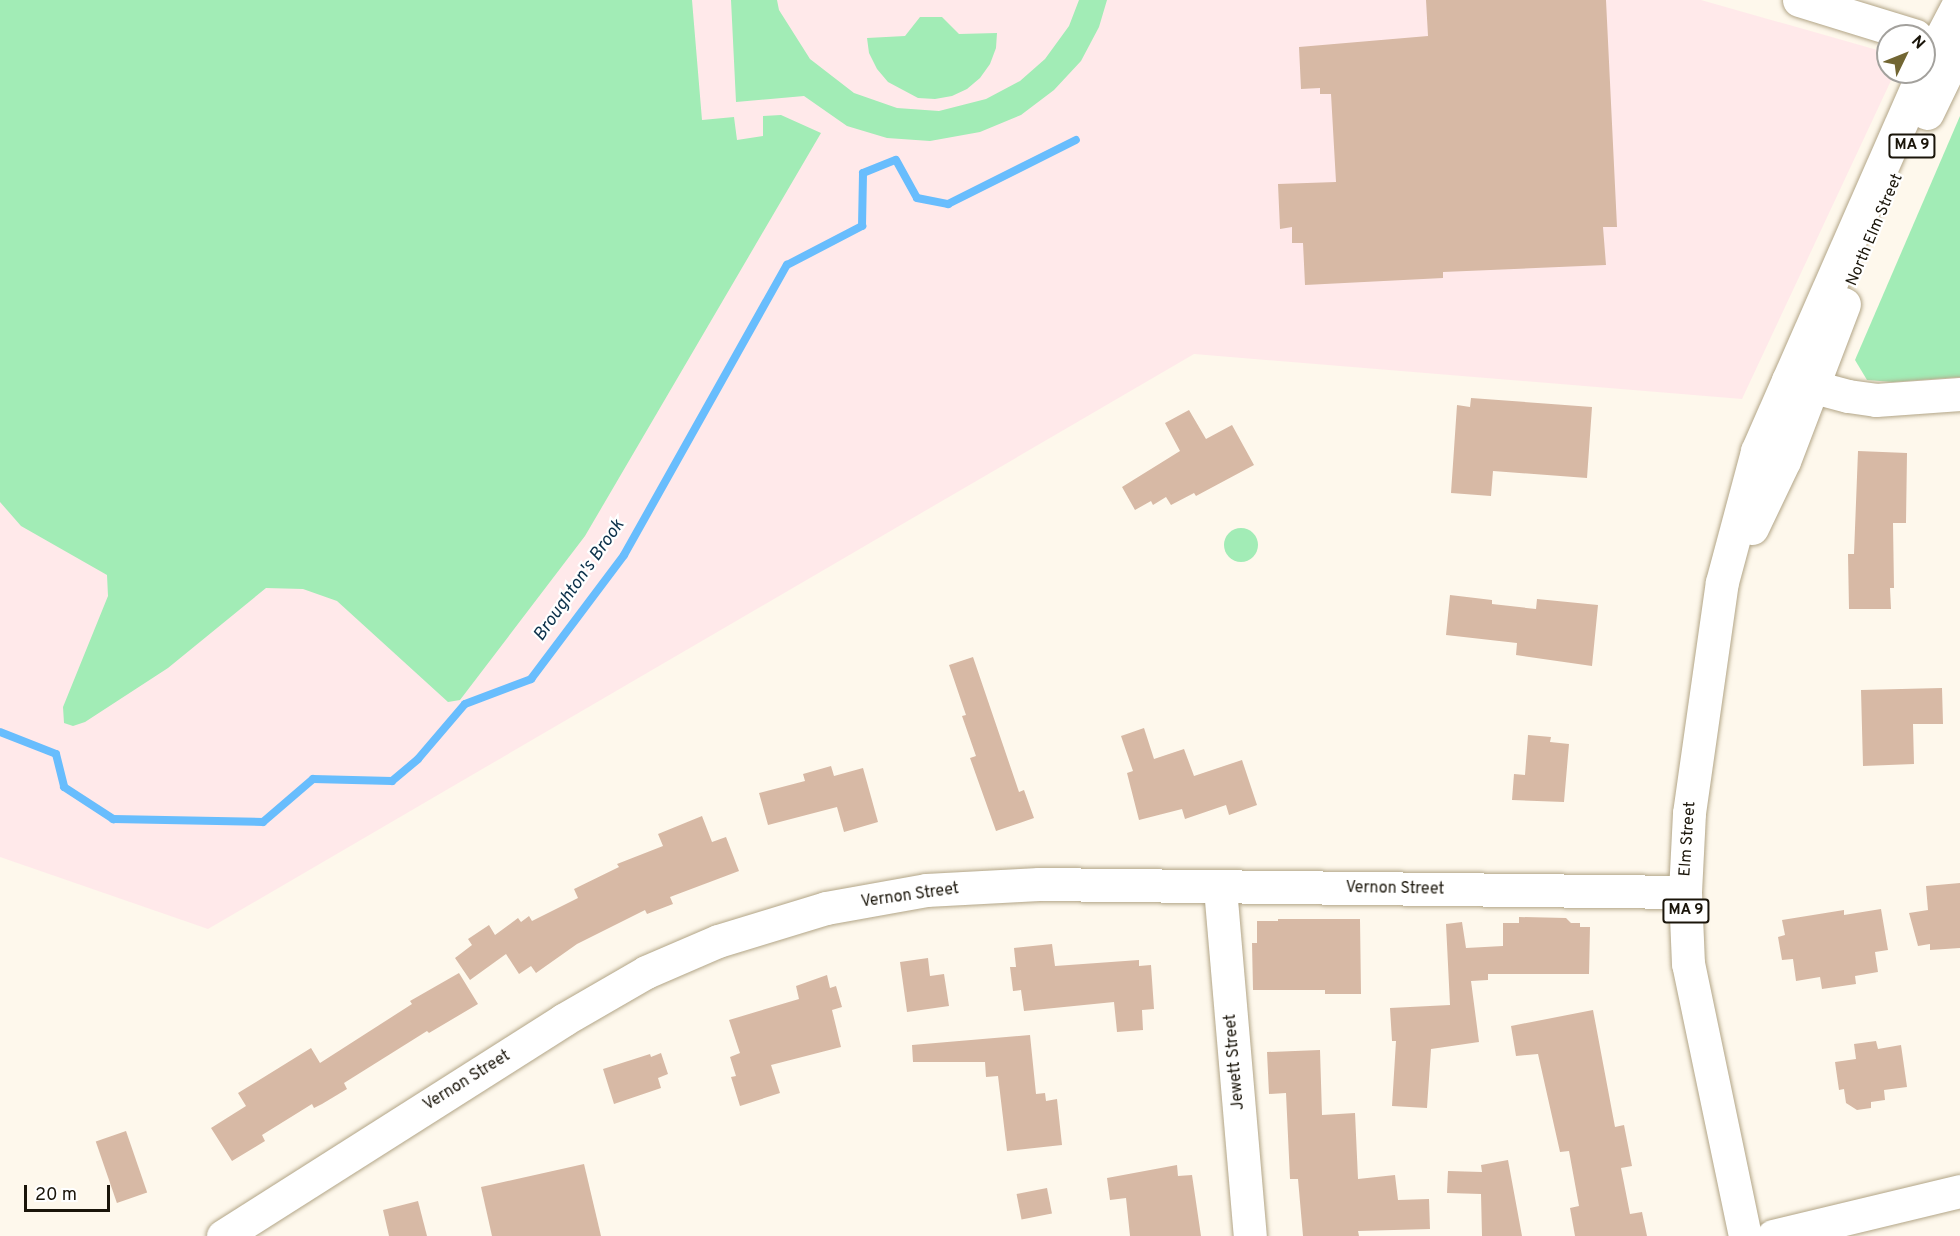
<!DOCTYPE html>
<style>
body{margin:0}
#map{position:relative;width:1960px;height:1236px;overflow:hidden;background:#fef8ec;font-family:Overpass,sans-serif}
div>[style]{position:absolute}
.education>*{inset:0;background:#ffe9ea}
.green>*{inset:0;background:#a2ecb6}
.round{border-radius:50%}
.stream>*{height:8px;margin:-4px;padding:0 4px;transform-origin:4px;border-radius:4px;background:#68bdfd}
.building>*{inset:0;background:#d7b9a5;transform-origin:0 0}
.roads{filter:drop-shadow(0 0 2px #b2a587) drop-shadow(0 0 2px #b2a587)}
.minor>*{height:33px;margin:-16.5px;padding:0 16.5px;transform-origin:16.5px;border-radius:16.5px;background:#fff}
.tertiary>*{height:33px;margin:-16.5px;padding:0 16.5px;transform-origin:16.5px;border-radius:16.5px;background:#fff}
.secondary>*{height:33px;margin:-16.5px;padding:0 16.5px;transform-origin:16.5px;border-radius:16.5px;background:#fff}
.trunk>*{height:33px;margin:-16.5px;padding:0 16.5px;transform-origin:16.5px;border-radius:16.5px;background:#fff}
span{translate:-50% -50%;white-space:nowrap;text-align:center;line-height:1.15;-webkit-text-stroke:4.5px #fff;paint-order:stroke}
.shield-label span{padding:2px 4px;background:#fff;border:2px solid;border-radius:4px;-webkit-text-stroke-width:0}
.shield-label{font-size:15px;color:#1a150a;font-weight:700}
.street-label{font-size:16px;color:#1a150a}
.water-label{font-size:18px;color:#0c314a;font-style:italic}
.north{position:absolute;left:1876px;top:24px;width:60px;height:60px;box-sizing:border-box;background:#fff;border:2px solid #a3a19d;border-radius:50%;rotate:47deg;font-size:16px;font-weight:700;line-height:24px;text-align:center;color:#1a150a}
.north::after{content:'';display:block;margin:auto;width:21px;height:27px;background:#726633;clip-path:polygon(50% 0,100% 100%,50% 72%,0 100%)}
.scale{position:absolute;left:24px;top:1185px;width:86px;height:27px;box-sizing:border-box;border:3px solid #1a150a;border-top:0;padding-left:8px;font-size:18px;line-height:21px;white-space:nowrap;color:#1a150a;-webkit-text-stroke:4px #fff;paint-order:stroke}
</style>
<div id="map">
<div class="education">
<i style="clip-path:polygon(0 0,1701px 0,1888px 53px,1888px 72px,1895px 72px,1742px 399px,1194px 354px,208px 929px,0 857px)"></i>
</div>
<div class="green">
<i style="clip-path:polygon(0 0,692px 0,702px 120px,734px 117px,737px 140px,763px 136px,763px 116px,781px 115px,821px 133px,585px 536px,460px 700px,448px 702px,337px 601px,303px 589px,266px 588px,168px 668px,85px 722px,73px 726px,64px 723px,63px 707px,108px 596px,107px 575px,21px 526px,0 502px)"></i>
<i style="clip-path:polygon(731px 0,777px 0,779px 10px,810px 59px,854px 93px,897px 108px,939px 111px,986px 99px,1020px 81px,1045px 59px,1069px 26px,1079px 0,1107px 0,1099px 27px,1081px 61px,1054px 90px,1021px 115px,980px 132px,930px 141px,887px 138px,847px 126px,804px 96px,736px 102px)"></i>
<i style="clip-path:polygon(920px 17px,942px 17px,959px 34px,997px 33px,996px 48px,990px 64px,980px 78px,967px 89px,952px 96px,935px 99px,918px 98px,888px 82px,877px 69px,869px 53px,867px 38px,905px 36px)"></i>
<i style="clip-path:polygon(1960px 116px,1960px 377px,1893px 382px,1867px 380px,1855px 360px)"></i>
<i class="round" style="left:1224px;top:528px;width:34px;height:34px"></i>
</div>
<div class="stream">
<i style="left:0;top:732px;width:60px;rotate:21.4deg"></i>
<i style="left:56px;top:754px;width:34px;rotate:76deg"></i>
<i style="left:64px;top:787px;width:59px;rotate:33.1deg"></i>
<i style="left:113px;top:819px;width:150px;rotate:1.1deg"></i>
<i style="left:263px;top:822px;width:66px;rotate:-40.7deg"></i>
<i style="left:313px;top:779px;width:79px;rotate:1.5deg"></i>
<i style="left:392px;top:781px;width:34px;rotate:-40deg"></i>
<i style="left:418px;top:759px;width:72px;rotate:-49.5deg"></i>
<i style="left:465px;top:704px;width:71px;rotate:-20.7deg"></i>
<i style="left:531px;top:679px;width:155px;rotate:-53.1deg"></i>
<i style="left:624px;top:555px;width:333px;rotate:-60.7deg"></i>
<i style="left:787px;top:265px;width:85px;rotate:-27.5deg"></i>
<i style="left:862px;top:226px;width:53px;rotate:-88.9deg"></i>
<i style="left:863px;top:173px;width:35px;rotate:-22deg"></i>
<i style="left:896px;top:160px;width:43px;rotate:61.1deg"></i>
<i style="left:917px;top:198px;width:32px;rotate:11deg"></i>
<i style="left:948px;top:204px;width:143px;rotate:-26.6deg"></i>
</div>
<div class="building">
<i style="clip-path:polygon(1426px 0,1606px 0,1617px 227px,1603px 227px,1606px 265px,1443px 272px,1443px 278px,1305px 285px,1303px 243px,1292px 243px,1292px 227px,1280px 229px,1278px 184px,1336px 182px,1331px 94px,1320px 94px,1320px 88px,1301px 89px,1299px 47px,1428px 36px)"></i>
<i style="clip-path:polygon(1471px 398px,1592px 407px,1587px 478px,1493px 471px,1491px 496px,1451px 493px,1457px 405px,1470px 407px)"></i>
<i style="clip-path:polygon(1189px 410px,1206px 439px,1232px 425px,1254px 465px,1196px 496px,1194px 493px,1171px 505px,1166px 497px,1153px 505px,1151px 501px,1135px 510px,1122px 487px,1180px 451px,1165px 423px)"></i>
<i style="clip-path:polygon(1858px 451px,1907px 453px,1906px 523px,1893px 523px,1894px 588px,1890px 588px,1891px 609px,1849px 609px,1848px 554px,1854px 554px)"></i>
<i style="clip-path:polygon(1450px 595px,1492px 600px,1492px 604px,1536px 609px,1537px 599px,1598px 605px,1592px 666px,1516px 655px,1517px 643px,1446px 635px)"></i>
<i style="clip-path:polygon(973px 657px,1019px 792px,1024px 790px,1034px 818px,996px 831px,970px 758px,976px 756px,962px 716px,966px 715px,949px 665px)"></i>
<i style="clip-path:polygon(1942px 688px,1943px 724px,1913px 724px,1914px 764px,1863px 766px,1861px 690px)"></i>
<i style="clip-path:polygon(1144px 728px,1154px 759px,1184px 749px,1194px 776px,1242px 760px,1257px 805px,1229px 815px,1226px 805px,1185px 819px,1182px 809px,1139px 820px,1127px 773px,1133px 771px,1121px 736px)"></i>
<i style="clip-path:polygon(1528px 735px,1551px 737px,1550px 742px,1569px 744px,1564px 802px,1512px 800px,1514px 774px,1525px 775px)"></i>
<i style="clip-path:polygon(831px 766px,834px 776px,863px 768px,878px 822px,844px 832px,837px 807px,768px 825px,759px 793px,805px 781px,803px 774px)"></i>
<i style="clip-path:polygon(702px 816px,712px 842px,726px 837px,739px 871px,670px 897px,673px 904px,647px 914px,645px 910px,577px 944px,536px 973px,531px 966px,519px 974px,506px 954px,470px 980px,455px 958px,472px 945px,468px 939px,489px 925px,495px 935px,518px 918px,521px 922px,529px 916px,532px 921px,578px 898px,574px 889px,619px 867px,617px 864px,663px 846px,658px 834px)"></i>
<i style="clip-path:polygon(1960px 883px,1960px 948px,1930px 950px,1930px 944px,1918px 946px,1909px 913px,1928px 910px,1926px 886px)"></i>
<i style="clip-path:polygon(1881px 909px,1888px 950px,1875px 952px,1878px 972px,1855px 976px,1856px 984px,1822px 989px,1820px 977px,1796px 981px,1793px 959px,1782px 960px,1778px 937px,1785px 935px,1782px 920px,1844px 910px,1844px 915px)"></i>
<i style="clip-path:polygon(1519px 917px,1566px 918px,1571px 923px,1580px 923px,1580px 927px,1590px 927px,1589px 974px,1488px 974px,1488px 980px,1471px 981px,1479px 1042px,1431px 1049px,1427px 1108px,1392px 1106px,1396px 1041px,1392px 1041px,1390px 1008px,1450px 1005px,1446px 924px,1462px 922px,1466px 948px,1503px 946px,1503px 923px,1519px 923px)"></i>
<i style="clip-path:polygon(1278px 919px,1360px 919px,1361px 994px,1325px 994px,1325px 990px,1253px 990px,1252px 943px,1257px 943px,1257px 921px,1278px 921px)"></i>
<i style="clip-path:polygon(1052px 944px,1055px 966px,1139px 960px,1139px 966px,1151px 965px,1154px 1009px,1142px 1010px,1143px 1030px,1117px 1032px,1114px 1002px,1024px 1011px,1021px 990px,1013px 991px,1010px 967px,1016px 967px,1014px 948px)"></i>
<i style="clip-path:polygon(928px 958px,930px 976px,944px 974px,949px 1006px,907px 1012px,900px 962px)"></i>
<i style="clip-path:polygon(459px 973px,478px 1004px,429px 1033px,427px 1031px,344px 1083px,347px 1089px,322px 1104px,314px 1108px,312px 1104px,262px 1135px,265px 1141px,232px 1161px,211px 1128px,246px 1106px,238px 1093px,311px 1048px,320px 1063px,412px 1004px,410px 1001px)"></i>
<i style="clip-path:polygon(827px 975px,830px 988px,836px 986px,842px 1007px,832px 1010px,841px 1047px,771px 1065px,780px 1093px,740px 1106px,731px 1077px,736px 1076px,730px 1057px,740px 1053px,729px 1020px,799px 999px,796px 986px)"></i>
<i style="clip-path:polygon(1593px 1010px,1615px 1127px,1624px 1125px,1632px 1166px,1621px 1168px,1630px 1214px,1642px 1212px,1647px 1236px,1575px 1236px,1570px 1208px,1579px 1206px,1569px 1151px,1560px 1152px,1538px 1054px,1516px 1056px,1511px 1026px)"></i>
<i style="clip-path:polygon(1030px 1035px,1036px 1094px,1045px 1093px,1046px 1101px,1057px 1099px,1062px 1145px,1007px 1151px,998px 1076px,986px 1077px,985px 1062px,913px 1062px,912px 1045px)"></i>
<i style="clip-path:polygon(1876px 1041px,1878px 1049px,1901px 1045px,1907px 1087px,1884px 1090px,1885px 1100px,1871px 1102px,1871px 1108px,1857px 1110px,1846px 1103px,1844px 1089px,1839px 1090px,1835px 1062px,1856px 1059px,1854px 1044px)"></i>
<i style="clip-path:polygon(1320px 1050px,1322px 1115px,1355px 1113px,1358px 1179px,1395px 1175px,1398px 1200px,1429px 1199px,1430px 1229px,1358px 1231px,1359px 1236px,1303px 1236px,1298px 1179px,1290px 1179px,1286px 1093px,1269px 1094px,1267px 1052px)"></i>
<i style="clip-path:polygon(661px 1053px,668px 1074px,658px 1078px,661px 1088px,614px 1104px,603px 1069px,650px 1054px,651px 1057px)"></i>
<i style="left:126px;top:1131px;width:65px;height:32px;rotate:71deg"></i>
<i style="clip-path:polygon(1508px 1160px,1522px 1236px,1482px 1236px,1481px 1194px,1447px 1193px,1448px 1171px,1482px 1172px,1481px 1165px)"></i>
<i style="clip-path:polygon(584px 1164px,601px 1236px,492px 1236px,481px 1187px)"></i>
<i style="clip-path:polygon(1177px 1165px,1178px 1176px,1192px 1175px,1201px 1236px,1130px 1236px,1126px 1198px,1110px 1200px,1107px 1178px)"></i>
<i style="left:1047px;top:1188px;width:26px;height:31px;rotate:79deg"></i>
<i style="clip-path:polygon(418px 1201px,427px 1236px,389px 1236px,383px 1210px)"></i>
</div>
<div class="roads">
<div class="minor">
<i style="left:1220px;top:888px;width:349px;rotate:85.1deg"></i>
<i style="left:223px;top:1236px;width:403px;rotate:-32.4deg"></i>
<i style="left:563px;top:1020px;width:96px;rotate:-30deg"></i>
<i style="left:646px;top:972px;width:78px;rotate:-23.3deg"></i>
<i style="left:718px;top:941px;width:113px;rotate:-17deg"></i>
<i style="left:826px;top:908px;width:102px;rotate:-10.2deg"></i>
<i style="left:926px;top:890px;width:113px;rotate:-3deg"></i>
<i style="left:1039px;top:884px;width:646px;rotate:0.71deg"></i>
<i style="left:1773px;top:1236px;width:192px;rotate:-13.5deg"></i>
</div>
<div class="tertiary">
<i style="left:1788px;top:380px;width:62px;rotate:14.9deg"></i>
<i style="left:1848px;top:396px;width:28px;rotate:8deg"></i>
<i style="left:1876px;top:400px;width:84px;rotate:-4.1deg"></i>
</div>
<div class="secondary">
<i style="left:1799px;top:0;width:122px;rotate:17.1deg"></i>
</div>
<div class="trunk">
<i style="left:1926px;top:66px;width:73px;rotate:-62.4deg"></i>
<i style="left:1927px;top:113px;width:76px;rotate:-64.1deg"></i>
<i style="left:1752px;top:528px;width:74px;rotate:-64.5deg"></i>
<i style="left:1784px;top:461px;width:168px;rotate:-69.1deg"></i>
<i style="left:1745px;top:1236px;width:278px;rotate:-101.8deg"></i>
<i style="left:1688px;top:964px;width:72px;rotate:-92.4deg"></i>
<i style="left:1685px;top:892px;width:79px;rotate:-87.1deg"></i>
<i style="left:1689px;top:813px;width:233px;rotate:-81.9deg"></i>
<i style="left:1722px;top:582px;width:136px;rotate:-75deg"></i>
<i style="left:1757px;top:451px;width:414px;rotate:-66.3deg"></i>
</div>
</div>
<div class="shield-label">
<span style="left:1912px;top:146px">MA 9</span>
<span style="left:1686px;top:911px">MA 9</span>
</div>
<div class="street-label">
<span style="left:1875px;top:230px;rotate:-67deg">North Elm Street</span>
<span style="left:1688px;top:839px;rotate:-86deg">Elm Street</span>
<span style="left:1395px;top:889px;rotate:1deg">Vernon Street</span>
<span style="left:910px;top:896px;rotate:-8deg">Vernon Street</span>
<span style="left:1235px;top:1062px;rotate:-95deg">Jewett Street</span>
<span style="left:467px;top:1081px;rotate:-32deg">Vernon Street</span>
</div>
<div class="water-label">
<span style="left:580px;top:581px;rotate:-55deg">Broughton's Brook</span>
</div>
<div class="north">N</div>
<div class="scale">20 m</div>
</div>
